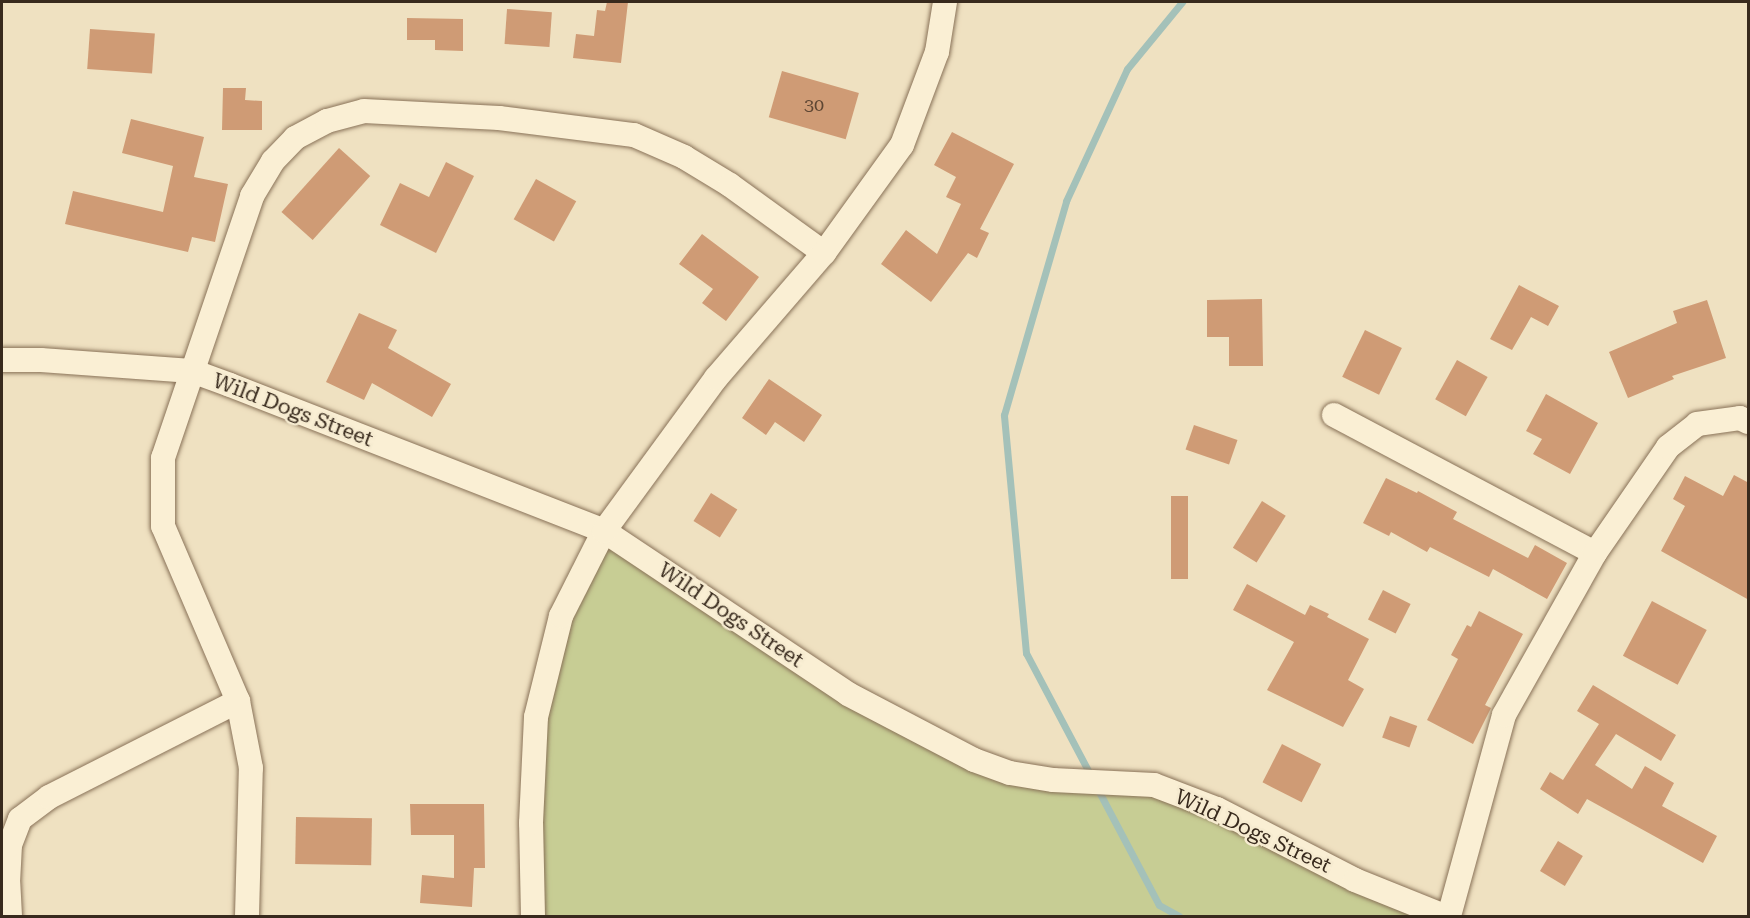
<!DOCTYPE html>
<style>
body{margin:0}
#map{position:relative;width:1750px;height:918px;overflow:hidden;background:#efe1c1;font-family:"Roboto Serif",serif}
div>[style]{position:absolute}
.green>*{inset:0;background:#c7cd94}
.stream>*{height:7px;margin:-3.5px;padding:0 3.5px;transform-origin:3.5px;border-radius:3.5px;background:#a4c1b9}
.building>*{inset:0;background:#cf9b75;transform-origin:0 0}
.roads{filter:drop-shadow(0 0 2px #897258) drop-shadow(0 0 2px #897258)}
.minor>*{height:24px;margin:-12px;padding:0 12px;transform-origin:12px;border-radius:12px;background:#faefd4}
span{translate:-50% -50%;white-space:nowrap;text-align:center;line-height:1.15;-webkit-text-stroke:5px #f6ebd0;paint-order:stroke}
.number-label{font-size:18px;color:#5e4633}
.number-label span{-webkit-text-stroke-width:0}
.street-label{font-size:21px;color:#382a1d}
.frame{position:absolute;inset:0;border:3px solid #382a1d;pointer-events:none}
</style>
<div id="map">
<div class="green">
<i style="clip-path:polygon(604px 531px,974px 760px,1154px 785px,1444px 916px,533px 916px,536px 717px)"></i>
</div>
<div class="stream">
<i style="left:1092px;top:778px;width:141px;rotate:-117.8deg"></i>
<i style="left:1026px;top:653px;width:239px;rotate:-95.3deg"></i>
<i style="left:1004px;top:415px;width:223px;rotate:-73.8deg"></i>
<i style="left:1066px;top:201px;width:145px;rotate:-65.2deg"></i>
<i style="left:1127px;top:69px;width:87px;rotate:-50.6deg"></i>
<i style="left:1097px;top:788px;width:132px;rotate:62.1deg"></i>
<i style="left:1159px;top:905px;width:23px;rotate:29deg"></i>
</div>
<div class="building">
<i style="clip-path:polygon(607px 2px,628px 2px,621px 63px,573px 58px,576px 34px,594px 36px,597px 10px,605px 11px)"></i>
<i style="left:507px;top:9px;width:45px;height:35px;rotate:4deg"></i>
<i style="clip-path:polygon(407px 18px,463px 19px,463px 51px,435px 50px,435px 40px,407px 40px)"></i>
<i style="left:90px;top:29px;width:65px;height:40px;rotate:4deg"></i>
<i style="left:782px;top:71px;width:80px;height:48px;rotate:16deg"></i>
<i style="clip-path:polygon(223px 88px,246px 88px,245px 100px,262px 101px,262px 130px,222px 130px)"></i>
<i style="clip-path:polygon(131px 119px,204px 137px,194px 177px,228px 184px,215px 242px,192px 237px,188px 252px,65px 224px,73px 191px,163px 212px,173px 166px,122px 153px)"></i>
<i style="clip-path:polygon(952px 132px,1014px 164px,980px 229px,989px 233px,977px 258px,968px 253px,931px 302px,881px 264px,906px 230px,937px 254px,961px 204px,946px 197px,956px 177px,934px 165px)"></i>
<i style="left:339px;top:148px;width:42px;height:86px;rotate:42deg"></i>
<i style="clip-path:polygon(446px 162px,474px 176px,436px 253px,380px 225px,400px 183px,429px 197px)"></i>
<i style="left:536px;top:179px;width:46px;height:46px;rotate:29deg"></i>
<i style="clip-path:polygon(702px 234px,759px 277px,726px 321px,702px 303px,713px 289px,679px 264px)"></i>
<i style="clip-path:polygon(1519px 285px,1559px 306px,1548px 326px,1531px 317px,1512px 350px,1490px 339px)"></i>
<i style="clip-path:polygon(1262px 299px,1263px 366px,1229px 366px,1229px 337px,1207px 337px,1207px 300px)"></i>
<i style="clip-path:polygon(1707px 300px,1726px 358px,1672px 376px,1674px 379px,1628px 398px,1609px 352px,1677px 323px,1673px 311px)"></i>
<i style="clip-path:polygon(359px 313px,397px 330px,388px 348px,451px 384px,432px 417px,372px 383px,364px 400px,326px 382px)"></i>
<i style="left:1365px;top:330px;width:41px;height:52px;rotate:26deg"></i>
<i style="left:1457px;top:360px;width:35px;height:45px;rotate:29deg"></i>
<i style="clip-path:polygon(769px 379px,822px 415px,804px 442px,775px 422px,766px 435px,742px 418px)"></i>
<i style="clip-path:polygon(1546px 394px,1598px 423px,1570px 474px,1533px 454px,1542px 439px,1526px 431px)"></i>
<i style="left:1194px;top:425px;width:46px;height:26px;rotate:19deg"></i>
<i style="clip-path:polygon(1734px 475px,1749px 483px,1749px 600px,1661px 551px,1685px 506px,1673px 499px,1685px 476px,1723px 496px)"></i>
<i style="clip-path:polygon(1386px 478px,1417px 493px,1418px 491px,1457px 512px,1453px 519px,1528px 558px,1535px 545px,1567px 563px,1547px 599px,1493px 569px,1489px 577px,1430px 547px,1427px 552px,1391px 532px,1389px 536px,1363px 523px)"></i>
<i style="left:711px;top:493px;width:31px;height:33px;rotate:32deg"></i>
<i style="left:1171px;top:496px;width:17px;height:83px"></i>
<i style="left:1262px;top:501px;width:28px;height:55px;rotate:32deg"></i>
<i style="clip-path:polygon(1247px 584px,1305px 615px,1310px 605px,1329px 614px,1327px 617px,1369px 639px,1348px 680px,1364px 689px,1343px 727px,1267px 690px,1294px 642px,1233px 610px)"></i>
<i style="left:1383px;top:590px;width:31px;height:33px;rotate:27deg"></i>
<i style="left:1652px;top:601px;width:62px;height:62px;rotate:28deg"></i>
<i style="clip-path:polygon(1479px 611px,1523px 634px,1485px 705px,1491px 708px,1473px 744px,1427px 720px,1458px 659px,1451px 655px,1467px 625px,1471px 627px)"></i>
<i style="clip-path:polygon(1593px 685px,1676px 735px,1661px 761px,1616px 734px,1595px 765px,1632px 789px,1645px 766px,1674px 783px,1662px 806px,1717px 836px,1703px 863px,1587px 799px,1578px 814px,1540px 789px,1550px 772px,1563px 780px,1599px 724px,1577px 711px)"></i>
<i style="left:1390px;top:716px;width:29px;height:23px;rotate:20deg"></i>
<i style="left:1282px;top:744px;width:44px;height:43px;rotate:27deg"></i>
<i style="clip-path:polygon(410px 804px,484px 804px,485px 868px,474px 868px,472px 907px,420px 903px,422px 875px,454px 878px,454px 835px,411px 835px)"></i>
<i style="left:296px;top:817px;width:76px;height:47px;rotate:1deg"></i>
<i style="left:1558px;top:841px;width:29px;height:35px;rotate:31deg"></i>
</div>
<div class="roads">
<div class="minor">
<i style="left:2px;top:360px;width:39px"></i>
<i style="left:41px;top:360px;width:151px;rotate:4.2deg"></i>
<i style="left:192px;top:371px;width:40px;rotate:20.2deg"></i>
<i style="left:230px;top:385px;width:401px;rotate:21.3deg"></i>
<i style="left:604px;top:531px;width:293px;rotate:33.7deg"></i>
<i style="left:848px;top:694px;width:142px;rotate:27.6deg"></i>
<i style="left:974px;top:760px;width:38px;rotate:20deg"></i>
<i style="left:1010px;top:773px;width:44px;rotate:9.2deg"></i>
<i style="left:1053px;top:780px;width:101px;rotate:2.8deg"></i>
<i style="left:1154px;top:785px;width:67px;rotate:20.9deg"></i>
<i style="left:1217px;top:809px;width:155px;rotate:27.2deg"></i>
<i style="left:1355px;top:880px;width:96px;rotate:22deg"></i>
<i style="left:1334px;top:415px;width:295px;rotate:27.9deg"></i>
<i style="left:10px;top:916px;width:33px;rotate:-93deg"></i>
<i style="left:8px;top:883px;width:38px;rotate:-87deg"></i>
<i style="left:10px;top:845px;width:28px;rotate:-69deg"></i>
<i style="left:20px;top:819px;width:36px;rotate:-37deg"></i>
<i style="left:49px;top:797px;width:212px;rotate:-26.9deg"></i>
<i style="left:247px;top:916px;width:148px;rotate:-88.5deg"></i>
<i style="left:251px;top:768px;width:68px;rotate:-101deg"></i>
<i style="left:238px;top:701px;width:190px;rotate:-113.2deg"></i>
<i style="left:163px;top:526px;width:68px;rotate:-90deg"></i>
<i style="left:163px;top:458px;width:277px;rotate:-71.2deg"></i>
<i style="left:252px;top:196px;width:41px;rotate:-59deg"></i>
<i style="left:273px;top:161px;width:32px;rotate:-46deg"></i>
<i style="left:295px;top:138px;width:36px;rotate:-28deg"></i>
<i style="left:327px;top:121px;width:38px;rotate:-15deg"></i>
<i style="left:364px;top:111px;width:135px;rotate:3deg"></i>
<i style="left:499px;top:118px;width:136px;rotate:7.2deg"></i>
<i style="left:634px;top:135px;width:55px;rotate:23.7deg"></i>
<i style="left:684px;top:157px;width:54px;rotate:31.3deg"></i>
<i style="left:730px;top:185px;width:116px;rotate:35.9deg"></i>
<i style="left:533px;top:916px;width:93px;rotate:-91.2deg"></i>
<i style="left:531px;top:823px;width:106px;rotate:-87.3deg"></i>
<i style="left:536px;top:717px;width:104px;rotate:-76.1deg"></i>
<i style="left:561px;top:616px;width:95px;rotate:-63.2deg"></i>
<i style="left:604px;top:531px;width:190px;rotate:-53.8deg"></i>
<i style="left:716px;top:378px;width:165px;rotate:-49.2deg"></i>
<i style="left:824px;top:253px;width:133px;rotate:-54.2deg"></i>
<i style="left:902px;top:145px;width:99px;rotate:-69.4deg"></i>
<i style="left:937px;top:52px;width:51px;rotate:-80.9deg"></i>
<i style="left:1449px;top:916px;width:208px;rotate:-74.7deg"></i>
<i style="left:1504px;top:715px;width:186px;rotate:-60.7deg"></i>
<i style="left:1595px;top:553px;width:129px;rotate:-55.4deg"></i>
<i style="left:1668px;top:447px;width:37px;rotate:-38deg"></i>
<i style="left:1697px;top:424px;width:43px;rotate:-7.9deg"></i>
<i style="left:1740px;top:418px;width:9px;rotate:27deg"></i>
</div>
</div>
<div class="number-label">
<span style="left:814px;top:105px">30</span>
</div>
<div class="street-label">
<span style="left:293px;top:410px;rotate:21deg">Wild Dogs Street</span>
<span style="left:731px;top:615px;rotate:34deg">Wild Dogs Street</span>
<span style="left:1253px;top:831px;rotate:25deg">Wild Dogs Street</span>
</div>
<div class="frame"></div>
</div>
